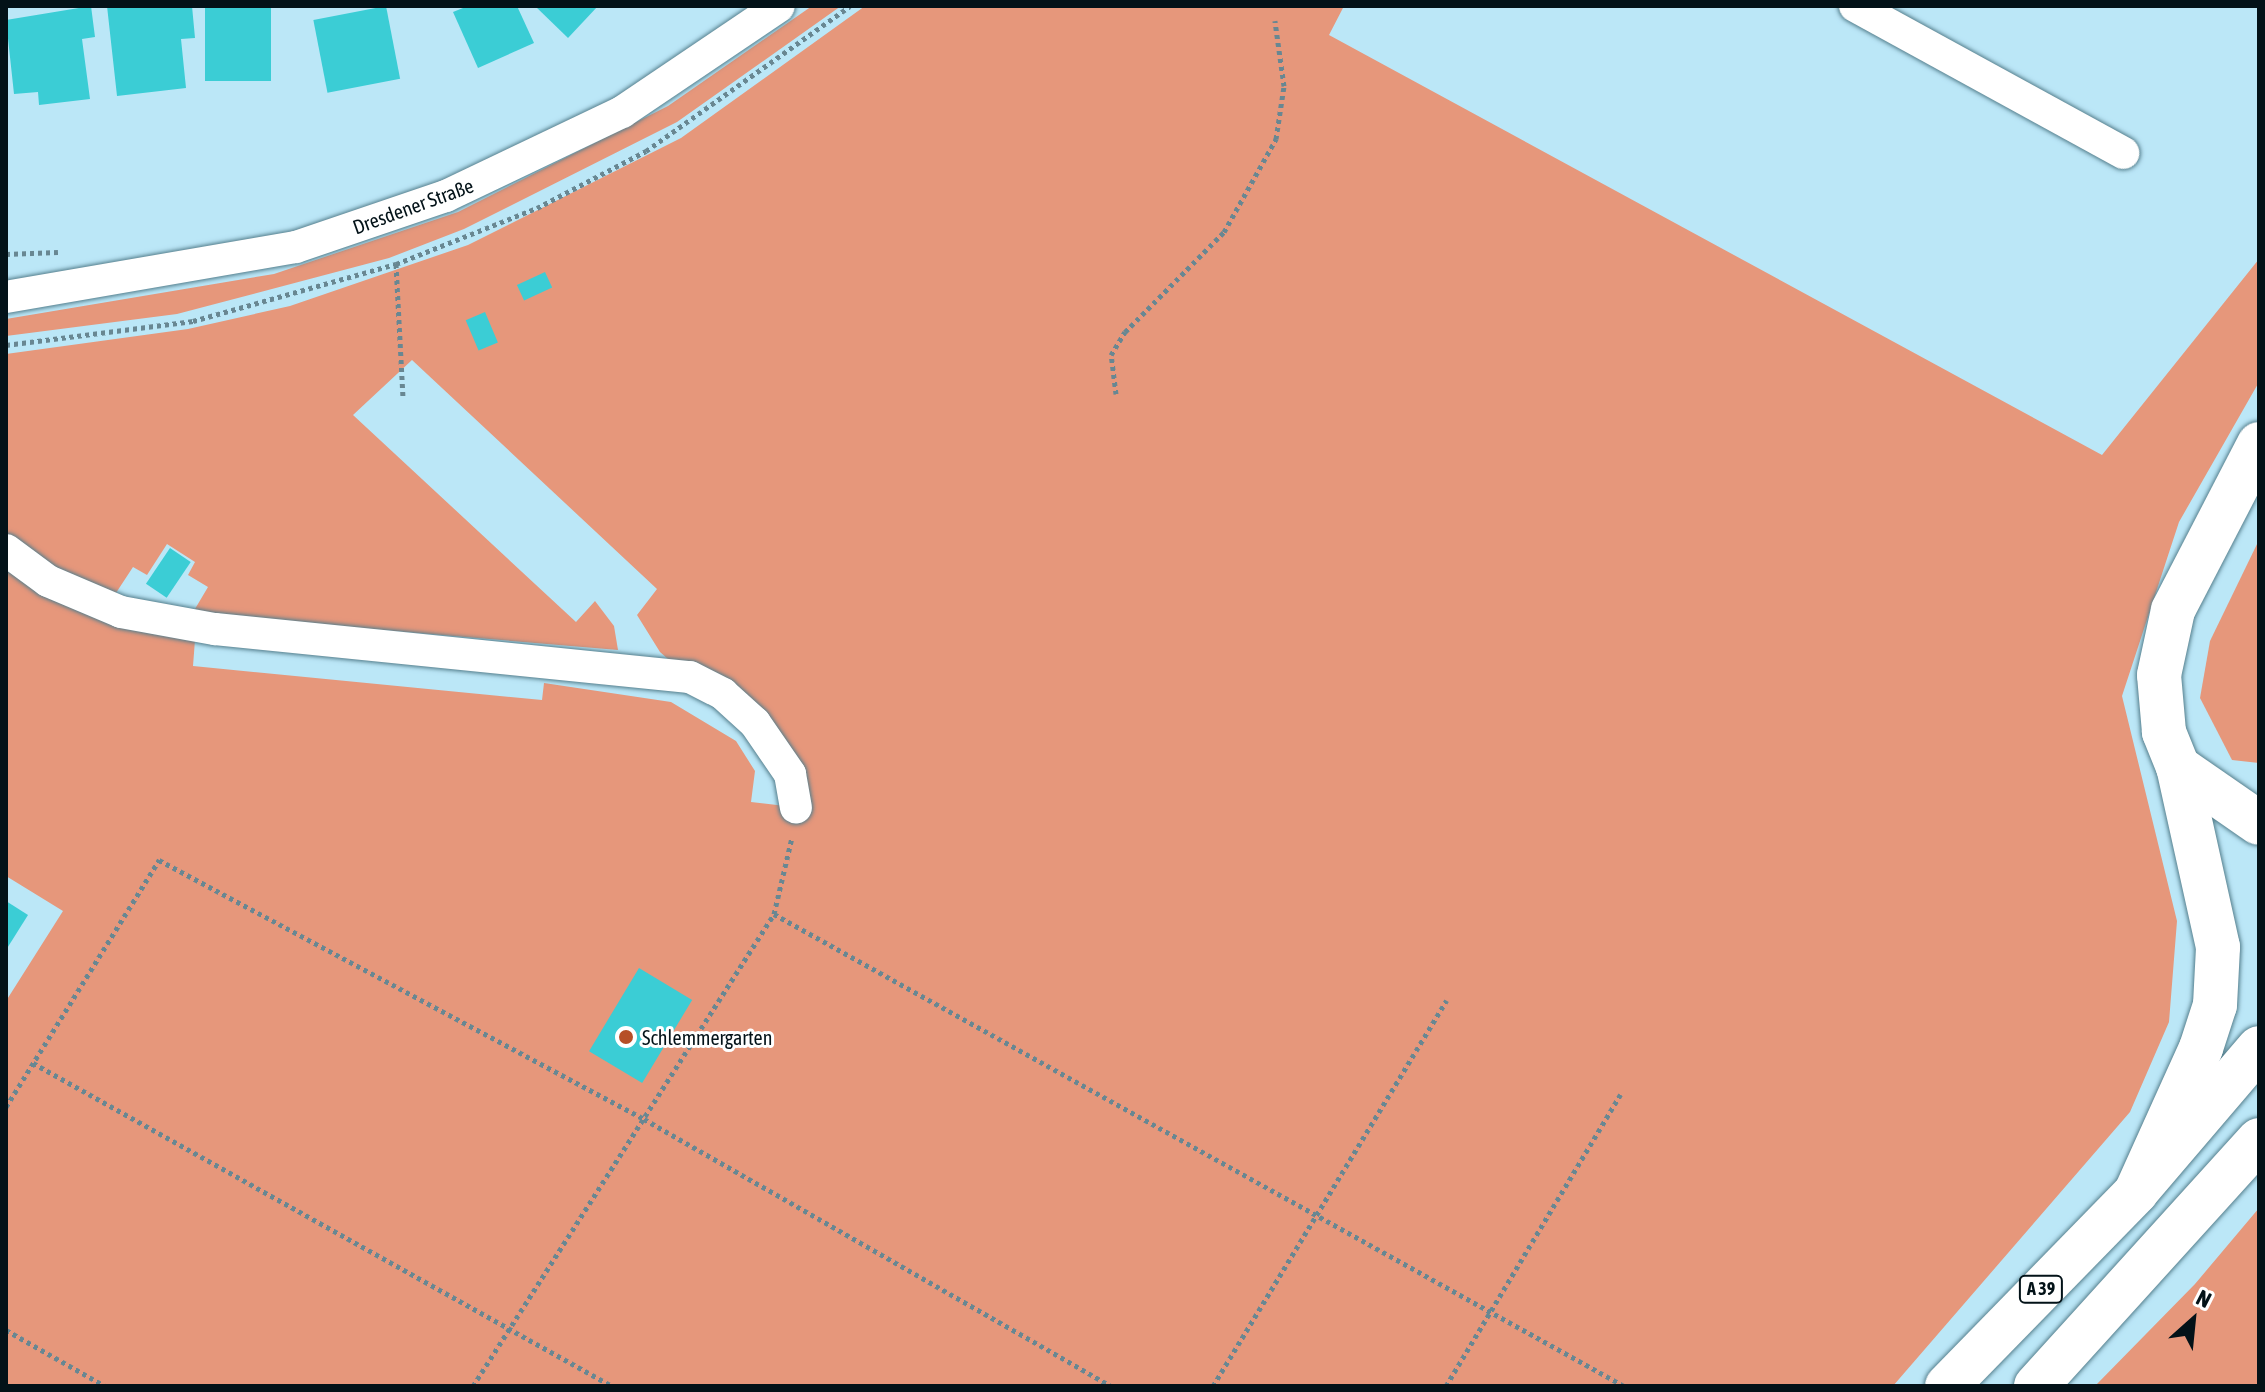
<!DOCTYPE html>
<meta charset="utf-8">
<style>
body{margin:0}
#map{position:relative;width:2265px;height:1392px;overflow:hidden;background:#bbe7f7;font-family:"Asap Condensed",sans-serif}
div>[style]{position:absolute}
.green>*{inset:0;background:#e6977b}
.building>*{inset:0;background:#3bcdd5;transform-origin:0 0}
.path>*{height:5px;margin-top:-2.5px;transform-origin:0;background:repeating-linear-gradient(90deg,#688792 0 4px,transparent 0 8px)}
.roads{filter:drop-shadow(0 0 2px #557f8d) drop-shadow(0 0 2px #557f8d)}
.minor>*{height:32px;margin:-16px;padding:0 16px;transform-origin:16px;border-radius:16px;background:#fff}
.highway>*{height:44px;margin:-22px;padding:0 22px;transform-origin:22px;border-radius:22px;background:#fff}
.dots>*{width:22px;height:22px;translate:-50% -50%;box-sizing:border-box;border:4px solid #fff;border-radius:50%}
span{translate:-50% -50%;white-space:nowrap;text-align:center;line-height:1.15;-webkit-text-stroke:6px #fff;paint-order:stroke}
.shield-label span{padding:2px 6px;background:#fff;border:2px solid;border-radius:6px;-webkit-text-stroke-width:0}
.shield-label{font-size:18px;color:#031218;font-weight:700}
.street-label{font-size:20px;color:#031218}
.poi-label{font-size:20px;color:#031218}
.left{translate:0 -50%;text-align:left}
.frame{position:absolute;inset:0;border:8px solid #031218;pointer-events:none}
.north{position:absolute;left:2153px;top:1280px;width:80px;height:80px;-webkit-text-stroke:6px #fff;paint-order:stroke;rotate:27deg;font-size:22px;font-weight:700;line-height:32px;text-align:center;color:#031218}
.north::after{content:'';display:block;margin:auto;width:28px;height:36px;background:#031218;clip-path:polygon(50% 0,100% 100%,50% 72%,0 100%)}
</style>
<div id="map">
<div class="green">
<i style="clip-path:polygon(812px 6px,841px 6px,677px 122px,464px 229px,389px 258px,177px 314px,6px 336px,6px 319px,274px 274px,458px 212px,668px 106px)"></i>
<i style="clip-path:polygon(865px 6px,1344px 6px,1329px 35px,2102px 455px,2259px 259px,2259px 382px,2179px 522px,2122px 696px,2177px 921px,2169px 1022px,2130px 1112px,1893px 1386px,6px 1386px,6px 1001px,63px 911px,6px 876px,6px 568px,195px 640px,193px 666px,542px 700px,544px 683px,671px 702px,736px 741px,755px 771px,751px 802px,811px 809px,803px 779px,660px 652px,637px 615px,657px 589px,412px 360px,353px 415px,576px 622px,595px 601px,614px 626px,618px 650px,192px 614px,208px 587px,188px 575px,195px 562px,167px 544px,147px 575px,133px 567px,114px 596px,73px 582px,6px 538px,6px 354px,188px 329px,290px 306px,468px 245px,681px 138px)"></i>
<i style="clip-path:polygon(2259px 540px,2259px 763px,2232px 760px,2200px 698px,2210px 641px)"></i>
<i style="clip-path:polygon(2259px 1208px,2259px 1386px,2095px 1386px,2195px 1284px)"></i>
</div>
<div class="building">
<i style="clip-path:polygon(91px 6px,95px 37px,82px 39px,90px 99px,39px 105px,38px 92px,14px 94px,6px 20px)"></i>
<i style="clip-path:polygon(107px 6px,192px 6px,195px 38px,181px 39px,186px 88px,117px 96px)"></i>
<i style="left:205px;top:6px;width:66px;height:75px"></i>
<i style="left:386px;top:6px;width:74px;height:74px;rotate:79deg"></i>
<i style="clip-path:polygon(468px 6px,517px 6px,534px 43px,478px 68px,453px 12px)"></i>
<i style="clip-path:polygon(535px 6px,598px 6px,568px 38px)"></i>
<i style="left:545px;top:272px;width:17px;height:31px;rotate:65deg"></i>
<i style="left:485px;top:312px;width:33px;height:21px;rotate:67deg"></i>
<i style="left:170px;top:548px;width:25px;height:43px;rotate:34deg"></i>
<i style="clip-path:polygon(6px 901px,28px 915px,6px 950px)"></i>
<i style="left:639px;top:968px;width:62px;height:97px;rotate:31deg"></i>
</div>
<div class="path">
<i style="left:6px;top:254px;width:52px;rotate:-2.2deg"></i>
<i style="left:396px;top:264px;width:135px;rotate:87deg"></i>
<i style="left:6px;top:345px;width:189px;rotate:-7.3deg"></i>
<i style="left:193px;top:321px;width:211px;rotate:-15.7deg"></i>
<i style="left:396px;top:264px;width:152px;rotate:-21.7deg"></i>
<i style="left:537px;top:208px;width:123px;rotate:-27.6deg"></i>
<i style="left:646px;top:151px;width:250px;rotate:-35.4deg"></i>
<i style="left:1116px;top:394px;width:39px;rotate:-97deg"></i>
<i style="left:1111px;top:355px;width:27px;rotate:-59deg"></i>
<i style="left:1125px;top:332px;width:141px;rotate:-45.3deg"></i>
<i style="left:1224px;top:232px;width:107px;rotate:-60.8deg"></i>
<i style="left:1276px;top:139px;width:54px;rotate:-81.4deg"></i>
<i style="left:1284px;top:86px;width:66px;rotate:-97.9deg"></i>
<i style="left:774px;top:914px;width:972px;rotate:29.04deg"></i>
<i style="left:33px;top:1063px;width:663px;rotate:29.16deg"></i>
<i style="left:6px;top:1107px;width:291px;rotate:-58.2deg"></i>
<i style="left:159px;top:860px;width:550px;rotate:28.1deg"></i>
<i style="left:644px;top:1119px;width:538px;rotate:29.76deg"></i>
<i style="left:6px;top:1330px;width:114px;rotate:29.5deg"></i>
<i style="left:473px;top:1386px;width:560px;rotate:-57.47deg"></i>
<i style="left:774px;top:914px;width:79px;rotate:-76.8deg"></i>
<i style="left:1213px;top:1386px;width:451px;rotate:-58.8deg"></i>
<i style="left:1446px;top:1386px;width:340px;rotate:-59.1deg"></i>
</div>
<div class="roads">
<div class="minor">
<i style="left:1855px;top:6px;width:306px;rotate:28.7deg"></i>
<i style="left:6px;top:297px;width:294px;rotate:-9.8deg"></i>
<i style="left:296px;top:247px;width:158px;rotate:-18.8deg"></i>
<i style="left:446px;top:196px;width:195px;rotate:-25.5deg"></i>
<i style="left:622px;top:112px;width:189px;rotate:-34deg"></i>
<i style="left:6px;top:550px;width:52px;rotate:36.4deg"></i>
<i style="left:48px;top:581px;width:79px;rotate:23deg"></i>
<i style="left:121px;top:612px;width:96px;rotate:10.3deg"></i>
<i style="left:215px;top:629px;width:477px;rotate:5.8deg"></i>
<i style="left:690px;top:677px;width:37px;rotate:27deg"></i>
<i style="left:723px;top:694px;width:43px;rotate:42.2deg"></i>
<i style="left:755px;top:723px;width:62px;rotate:55.5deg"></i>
<i style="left:790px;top:774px;width:34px;rotate:80deg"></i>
</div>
<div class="highway">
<i style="left:2178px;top:767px;width:98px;rotate:34.7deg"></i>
<i style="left:2136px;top:1192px;width:158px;rotate:-65.7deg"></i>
<i style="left:2201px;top:1048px;width:45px;rotate:-72deg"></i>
<i style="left:2215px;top:1005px;width:58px;rotate:-87deg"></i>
<i style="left:2218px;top:947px;width:184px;rotate:-102.5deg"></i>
<i style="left:2178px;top:767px;width:38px;rotate:-112deg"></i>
<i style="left:2164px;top:732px;width:57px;rotate:-95deg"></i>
<i style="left:2159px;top:675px;width:66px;rotate:-77.8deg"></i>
<i style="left:2173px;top:610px;width:187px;rotate:-62.6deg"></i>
<i style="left:1947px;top:1386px;width:271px;rotate:-45.7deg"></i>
<i style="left:2136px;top:1192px;width:189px;rotate:-49.5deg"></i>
<i style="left:2036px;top:1386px;width:332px;rotate:-47.8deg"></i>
</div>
</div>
<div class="dots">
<i style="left:626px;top:1037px;background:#b64f27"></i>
</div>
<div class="shield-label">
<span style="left:2041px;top:1289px">A 39</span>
</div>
<div class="street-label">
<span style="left:413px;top:206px;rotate:-20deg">Dresdener Straße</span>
</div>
<div class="poi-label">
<span class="left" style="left:642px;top:1037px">Schlemmergarten</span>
</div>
<div class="frame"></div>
<div class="north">N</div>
</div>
